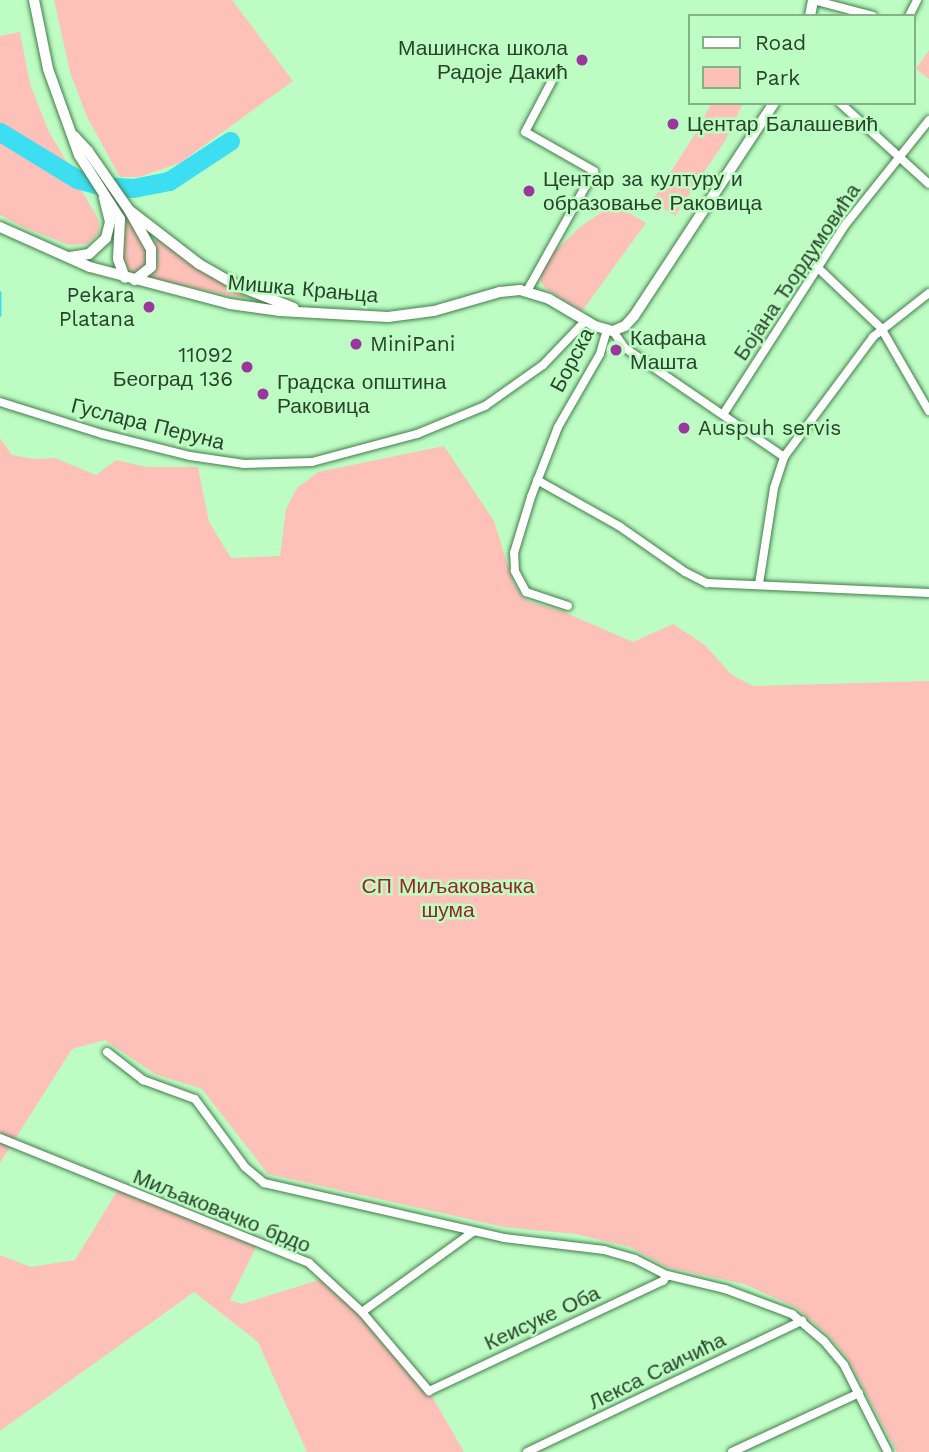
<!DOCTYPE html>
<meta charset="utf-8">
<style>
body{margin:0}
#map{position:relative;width:929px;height:1452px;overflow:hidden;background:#bdfdc3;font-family:"Work Sans",sans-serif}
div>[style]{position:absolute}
.green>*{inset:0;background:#fdc1b9}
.stream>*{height:3.5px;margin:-1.75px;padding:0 1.75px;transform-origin:1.75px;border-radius:1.75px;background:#3cdef2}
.river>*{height:19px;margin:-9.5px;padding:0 9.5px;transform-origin:9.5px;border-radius:9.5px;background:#3cdef2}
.roads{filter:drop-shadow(0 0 2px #427d4a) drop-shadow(0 0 2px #427d4a)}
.street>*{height:8px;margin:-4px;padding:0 4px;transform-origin:4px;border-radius:4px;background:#fff}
.secondary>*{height:10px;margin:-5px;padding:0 5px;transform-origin:5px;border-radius:5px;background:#fff}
.dots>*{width:19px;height:19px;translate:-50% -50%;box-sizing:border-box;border:4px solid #bdfdc3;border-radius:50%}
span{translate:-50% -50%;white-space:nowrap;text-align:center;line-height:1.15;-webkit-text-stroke:5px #bdfdc3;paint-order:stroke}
.poi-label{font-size:21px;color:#29432c}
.right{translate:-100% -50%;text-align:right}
.left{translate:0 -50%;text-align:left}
.street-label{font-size:21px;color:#29432c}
.park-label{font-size:21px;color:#9b2522}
.legend{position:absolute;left:688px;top:14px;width:228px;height:91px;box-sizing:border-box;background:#bdfdc3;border:2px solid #82b387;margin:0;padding:9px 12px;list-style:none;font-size:21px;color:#29432c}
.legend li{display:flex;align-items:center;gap:14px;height:35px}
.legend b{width:35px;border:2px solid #82b387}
</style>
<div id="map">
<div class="green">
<i style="clip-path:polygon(54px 0,232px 0,293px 81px,180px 163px,139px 177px,120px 177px,87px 117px,70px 72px)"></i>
<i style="clip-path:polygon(20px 32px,30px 84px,49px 132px,74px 174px,0 129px,0 36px)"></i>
<i style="clip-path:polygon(929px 50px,929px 79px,916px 69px)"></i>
<i style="clip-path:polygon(711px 103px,743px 103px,725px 141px,675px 216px,652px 201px,699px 128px)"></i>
<i style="clip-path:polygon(0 136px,77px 183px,99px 220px,99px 233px,87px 244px,69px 245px,23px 227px,0 215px)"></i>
<i style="clip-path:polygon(614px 204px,646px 223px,582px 311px,545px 288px,541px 282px,541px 272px,551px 255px,580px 227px)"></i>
<i style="clip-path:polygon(126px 216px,147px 248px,149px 260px,142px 271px,133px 274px,122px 259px)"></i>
<i style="clip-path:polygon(158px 238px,178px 255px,246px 297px,237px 297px,150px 278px,158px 264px,155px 241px)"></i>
<i style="clip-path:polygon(0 438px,12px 455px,33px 459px,55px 458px,96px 475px,116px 460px,147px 467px,198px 467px,209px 522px,231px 558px,280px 556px,286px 509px,297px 488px,318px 472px,444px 446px,494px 521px,513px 582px,522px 597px,530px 602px,562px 611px,633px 642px,673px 624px,705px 645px,732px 675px,753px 686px,929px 681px,929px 1452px,897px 1452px,847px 1357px,829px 1336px,797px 1308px,744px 1284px,667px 1267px,630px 1247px,576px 1234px,504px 1227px,268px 1174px,202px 1089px,155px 1074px,105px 1040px,72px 1049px,0 1163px)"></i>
<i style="clip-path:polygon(119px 1188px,257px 1245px,230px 1300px,242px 1304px,325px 1278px,354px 1304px,429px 1391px,464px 1452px,307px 1452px,258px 1342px,194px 1292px,0 1431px,0 1255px,31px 1267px,75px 1260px)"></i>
</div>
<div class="stream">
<i style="left:0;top:293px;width:22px;rotate:90deg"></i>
</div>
<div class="river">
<i style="left:0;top:132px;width:90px;rotate:31.4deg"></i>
<i style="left:77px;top:179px;width:27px;rotate:15deg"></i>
<i style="left:103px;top:186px;width:30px;rotate:4deg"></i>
<i style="left:133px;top:188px;width:37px;rotate:-11deg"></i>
<i style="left:169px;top:181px;width:73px;rotate:-33.3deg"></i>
</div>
<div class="roads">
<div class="street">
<i style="left:813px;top:0;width:62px;rotate:14.9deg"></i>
<i style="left:909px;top:16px;width:18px;rotate:-63deg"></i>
<i style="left:840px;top:103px;width:120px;rotate:42.3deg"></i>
<i style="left:817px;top:267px;width:88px;rotate:43.6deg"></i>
<i style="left:881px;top:328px;width:96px;rotate:60deg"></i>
<i style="left:527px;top:291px;width:137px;rotate:-60.8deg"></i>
<i style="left:594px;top:171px;width:79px;rotate:-150.5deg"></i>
<i style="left:525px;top:132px;width:60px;rotate:-62.2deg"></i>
<i style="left:613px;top:331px;width:21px;rotate:55deg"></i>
<i style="left:625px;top:348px;width:193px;rotate:34.4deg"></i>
<i style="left:0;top:402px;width:107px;rotate:17.4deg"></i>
<i style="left:102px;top:434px;width:91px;rotate:14deg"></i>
<i style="left:190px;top:456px;width:55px;rotate:8.4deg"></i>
<i style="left:244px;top:464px;width:68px;rotate:-1.7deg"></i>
<i style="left:312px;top:462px;width:109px;rotate:-14.9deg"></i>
<i style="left:417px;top:434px;width:74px;rotate:-22.4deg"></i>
<i style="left:485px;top:406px;width:71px;rotate:-35.3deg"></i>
<i style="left:543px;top:365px;width:61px;rotate:-46.3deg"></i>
<i style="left:724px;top:413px;width:225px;rotate:-57.2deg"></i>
<i style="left:846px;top:224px;width:133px;rotate:-51.4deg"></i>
<i style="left:537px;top:480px;width:94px;rotate:29.3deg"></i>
<i style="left:619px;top:526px;width:80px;rotate:34.9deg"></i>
<i style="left:685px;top:572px;width:25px;rotate:27deg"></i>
<i style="left:707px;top:583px;width:222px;rotate:2.6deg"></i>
<i style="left:759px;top:584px;width:97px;rotate:-81.1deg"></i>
<i style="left:774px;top:488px;width:33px;rotate:-72deg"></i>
<i style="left:784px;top:457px;width:149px;rotate:-53.4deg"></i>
<i style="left:873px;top:337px;width:71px;rotate:-38.2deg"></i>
<i style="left:568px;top:606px;width:44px;rotate:-161.6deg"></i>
<i style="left:526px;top:592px;width:24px;rotate:-118deg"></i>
<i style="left:515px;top:571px;width:18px;rotate:-93deg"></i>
<i style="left:514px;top:553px;width:59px;rotate:-73.1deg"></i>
<i style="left:531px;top:497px;width:75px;rotate:-68.9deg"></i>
<i style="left:558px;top:427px;width:84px;rotate:-60.1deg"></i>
<i style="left:600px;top:354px;width:25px;rotate:-74deg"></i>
<i style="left:107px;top:1052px;width:46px;rotate:37.9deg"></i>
<i style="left:143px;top:1080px;width:55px;rotate:20.1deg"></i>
<i style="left:195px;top:1099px;width:84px;rotate:53.7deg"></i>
<i style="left:245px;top:1167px;width:25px;rotate:40deg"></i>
<i style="left:264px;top:1183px;width:246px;rotate:12.9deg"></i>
<i style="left:504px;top:1238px;width:101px;rotate:6.8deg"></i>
<i style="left:604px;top:1250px;width:32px;rotate:16deg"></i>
<i style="left:635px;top:1259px;width:36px;rotate:27deg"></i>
<i style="left:667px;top:1275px;width:60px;rotate:13.6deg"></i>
<i style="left:725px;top:1289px;width:72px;rotate:20.5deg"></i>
<i style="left:792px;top:1314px;width:42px;rotate:40.2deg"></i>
<i style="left:824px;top:1341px;width:31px;rotate:50deg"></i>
<i style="left:844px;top:1365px;width:97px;rotate:63.2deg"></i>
<i style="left:0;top:1138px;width:333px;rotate:22deg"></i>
<i style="left:309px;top:1263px;width:72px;rotate:42.8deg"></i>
<i style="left:362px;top:1312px;width:104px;rotate:49.7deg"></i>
<i style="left:429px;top:1391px;width:259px;rotate:-25.2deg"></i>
<i style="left:663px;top:1281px;width:7px;rotate:-56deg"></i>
<i style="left:362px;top:1312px;width:137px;rotate:-35.8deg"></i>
<i style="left:527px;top:1452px;width:305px;rotate:-25.5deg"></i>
<i style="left:732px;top:1452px;width:140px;rotate:-24.9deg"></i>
</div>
<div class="secondary">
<i style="left:34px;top:0;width:70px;rotate:78.5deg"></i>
<i style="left:48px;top:69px;width:91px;rotate:70.2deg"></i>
<i style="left:79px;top:155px;width:76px;rotate:57.4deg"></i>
<i style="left:120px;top:219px;width:40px;rotate:92.9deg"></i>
<i style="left:118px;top:259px;width:20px;rotate:70deg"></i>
<i style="left:810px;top:16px;width:16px;rotate:-79deg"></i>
<i style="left:74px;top:136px;width:21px;rotate:47deg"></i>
<i style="left:88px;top:151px;width:72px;rotate:55.2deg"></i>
<i style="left:129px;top:210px;width:45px;rotate:60.6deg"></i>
<i style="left:151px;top:249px;width:18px;rotate:90deg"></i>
<i style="left:151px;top:267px;width:21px;rotate:141deg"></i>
<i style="left:129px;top:210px;width:88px;rotate:37.6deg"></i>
<i style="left:199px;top:264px;width:43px;rotate:29.6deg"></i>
<i style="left:236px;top:285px;width:62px;rotate:21.6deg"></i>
<i style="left:0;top:227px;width:98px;rotate:24deg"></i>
<i style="left:90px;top:267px;width:145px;rotate:14.8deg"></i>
<i style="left:230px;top:304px;width:49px;rotate:8.1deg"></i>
<i style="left:279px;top:311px;width:109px;rotate:3.2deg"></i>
<i style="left:388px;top:317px;width:46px;rotate:-7.4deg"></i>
<i style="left:434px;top:311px;width:69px;rotate:-16.1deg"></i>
<i style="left:500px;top:292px;width:20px;rotate:-6deg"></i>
<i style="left:520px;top:290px;width:30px;rotate:17deg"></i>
<i style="left:549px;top:299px;width:53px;rotate:30.4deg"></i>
<i style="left:595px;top:326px;width:19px;rotate:16deg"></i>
<i style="left:613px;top:331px;width:13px;rotate:-23deg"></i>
<i style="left:625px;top:326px;width:13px;rotate:-48deg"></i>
<i style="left:634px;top:316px;width:255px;rotate:-56.7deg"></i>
<i style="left:70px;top:257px;width:19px;rotate:-9deg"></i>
<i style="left:89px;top:254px;width:23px;rotate:-43deg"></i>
<i style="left:106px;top:238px;width:16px;rotate:-76deg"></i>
<i style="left:110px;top:222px;width:25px;rotate:-104deg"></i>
</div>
</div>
<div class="dots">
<i style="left:582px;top:60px;background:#9b379c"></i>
<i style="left:673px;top:124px;background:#9b379c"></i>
<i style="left:529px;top:191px;background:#9b379c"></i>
<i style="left:149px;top:307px;background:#9b379c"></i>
<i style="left:356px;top:344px;background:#9b379c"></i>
<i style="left:616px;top:350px;background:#9b379c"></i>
<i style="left:247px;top:367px;background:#9b379c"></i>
<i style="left:263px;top:394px;background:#9b379c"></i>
<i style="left:684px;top:428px;background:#9b379c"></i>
</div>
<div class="poi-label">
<span class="right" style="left:568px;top:60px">Машинска школа<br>Радоје Дакић</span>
<span class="left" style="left:687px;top:124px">Центар Балашевић</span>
<span class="left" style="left:543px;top:191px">Центар за културу и<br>образовање Раковица</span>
<span class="right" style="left:135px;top:307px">Pekara<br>Platana</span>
<span class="left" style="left:630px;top:350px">Кафана<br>Машта</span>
<span class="left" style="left:370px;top:344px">MiniPani</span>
<span class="right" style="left:233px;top:367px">11092<br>Београд 136</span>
<span class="left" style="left:277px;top:394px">Градска општина<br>Раковица</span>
<span class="left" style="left:698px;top:428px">Auspuh servis</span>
</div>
<div class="street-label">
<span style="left:797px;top:272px;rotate:-56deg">Бојана Ђордумовића</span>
<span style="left:303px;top:289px;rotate:5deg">Мишка Крањца</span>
<span style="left:572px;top:360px;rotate:-62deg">Борска</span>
<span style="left:148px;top:424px;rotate:14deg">Гуслара Перуна</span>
<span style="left:222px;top:1211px;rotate:22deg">Миљаковачко брдо</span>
<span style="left:542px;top:1318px;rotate:-25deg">Кеисуке Оба</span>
<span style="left:657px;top:1371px;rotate:-26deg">Лекса Саичића</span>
</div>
<div class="park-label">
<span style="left:448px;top:898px">СП Миљаковачка<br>шума</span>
</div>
<ul class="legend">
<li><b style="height:9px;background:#fff"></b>Road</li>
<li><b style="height:19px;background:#fdc1b9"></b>Park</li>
</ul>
</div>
